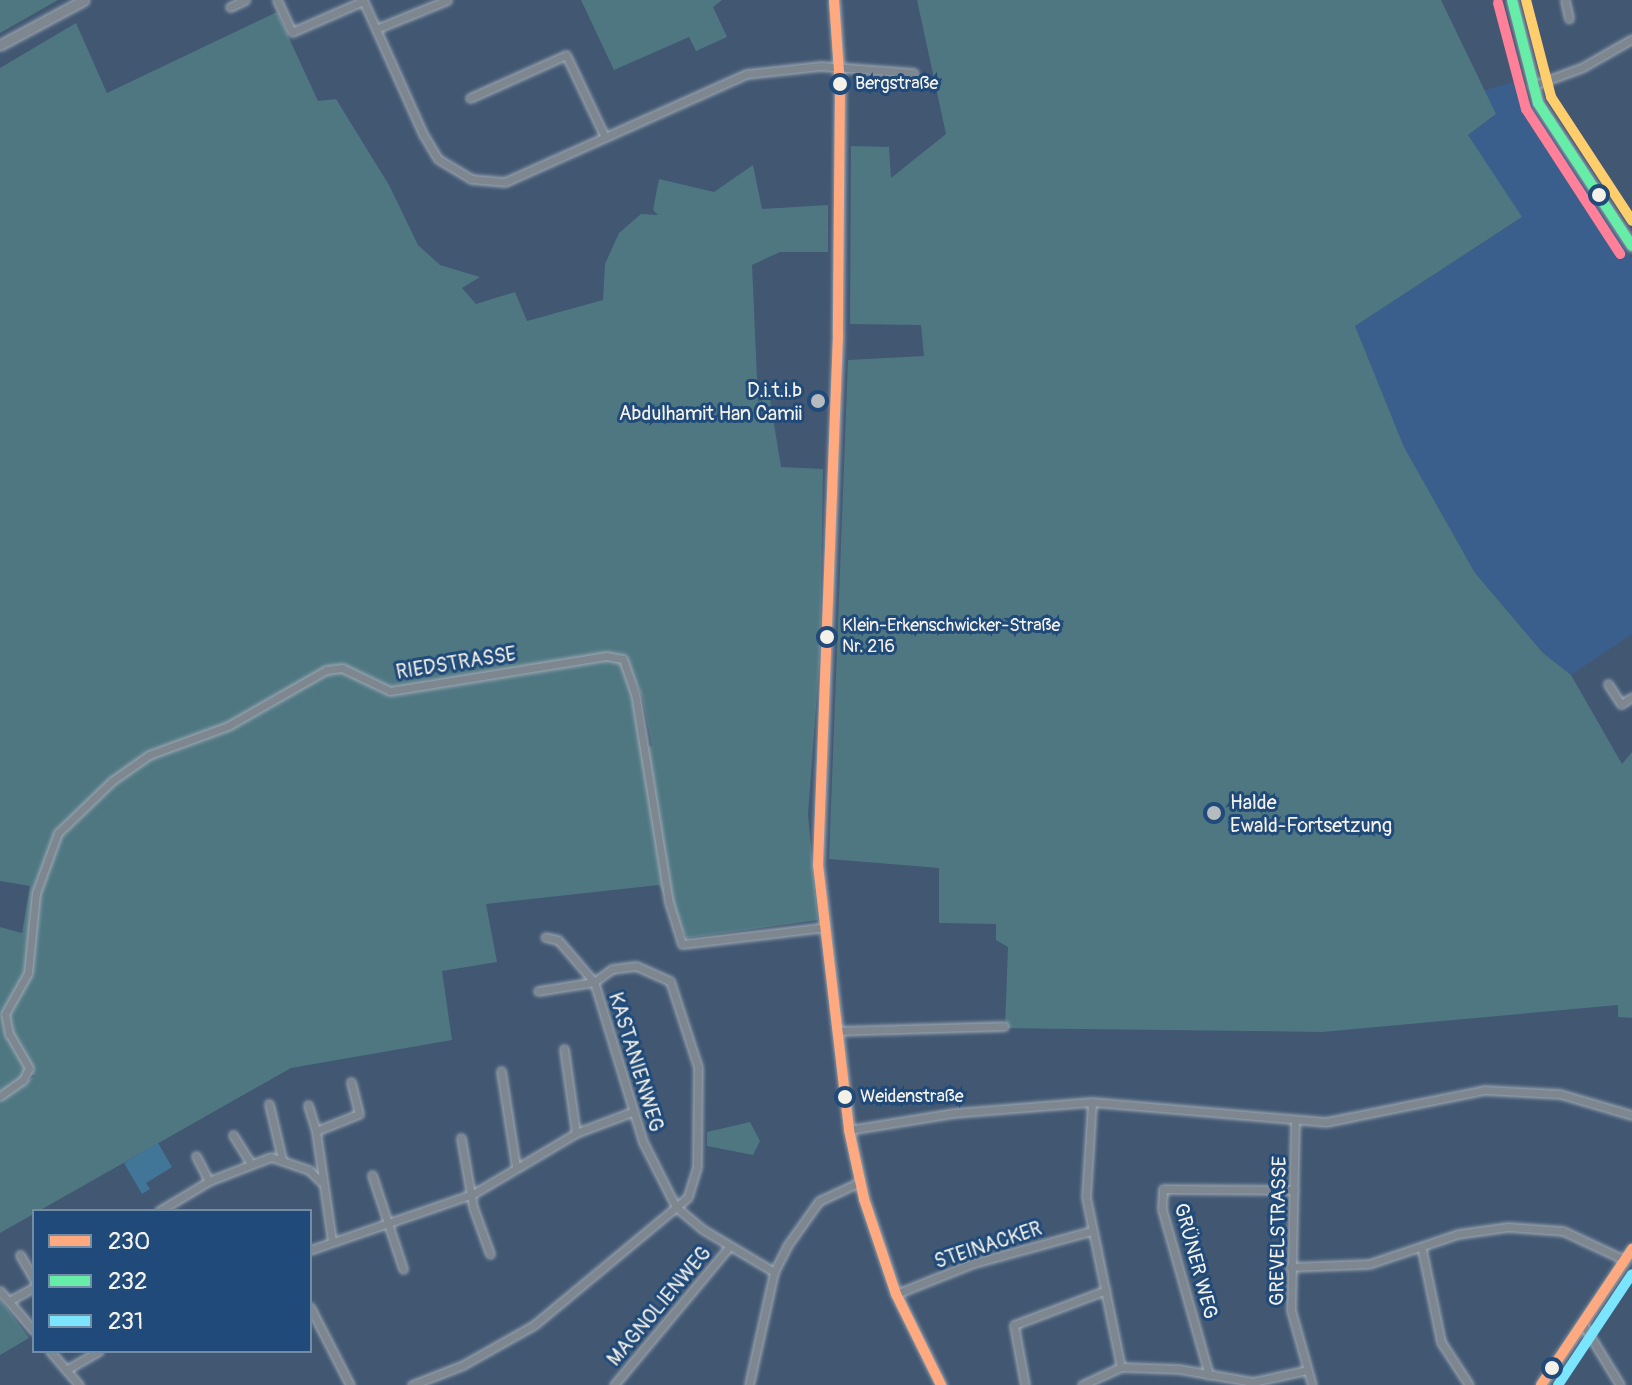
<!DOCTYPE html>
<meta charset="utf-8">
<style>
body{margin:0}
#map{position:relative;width:1632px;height:1385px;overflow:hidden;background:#415772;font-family:Pangolin,sans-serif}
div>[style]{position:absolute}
.built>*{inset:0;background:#3a5f8c}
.green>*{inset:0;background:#4e7782}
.water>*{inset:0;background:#417699}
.roads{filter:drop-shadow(0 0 2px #a1abb5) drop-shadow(0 0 2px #a1abb5)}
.minor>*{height:7px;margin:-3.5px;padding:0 3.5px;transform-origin:3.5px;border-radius:3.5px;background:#7e878f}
.tertiary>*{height:9px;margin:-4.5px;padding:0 4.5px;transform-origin:4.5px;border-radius:4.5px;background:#7e878f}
.bus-1>*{height:10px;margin:-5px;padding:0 5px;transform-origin:5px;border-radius:5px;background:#ffa980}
.bus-2>*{height:10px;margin:-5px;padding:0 5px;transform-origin:5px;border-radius:5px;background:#66eda8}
.bus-3>*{height:10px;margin:-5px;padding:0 5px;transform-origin:5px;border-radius:5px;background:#7ae5fd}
.bus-4>*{height:10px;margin:-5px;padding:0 5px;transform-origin:5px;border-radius:5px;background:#ff8098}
.bus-5>*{height:10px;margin:-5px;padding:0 5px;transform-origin:5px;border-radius:5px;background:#fece6d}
.dots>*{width:22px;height:22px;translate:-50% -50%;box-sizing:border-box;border:4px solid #1f4a7a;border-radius:50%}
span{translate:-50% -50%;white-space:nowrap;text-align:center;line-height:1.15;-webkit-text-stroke:6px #1f4a7a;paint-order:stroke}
.bus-label{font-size:18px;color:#f4f1e8}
.left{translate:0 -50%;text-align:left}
.poi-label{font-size:20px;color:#f4f1e8}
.right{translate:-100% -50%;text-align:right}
.street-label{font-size:20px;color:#f4f1e8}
.legend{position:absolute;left:32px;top:1209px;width:280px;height:144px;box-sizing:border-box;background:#1f4a7a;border:2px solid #748da6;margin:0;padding:10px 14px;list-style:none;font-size:24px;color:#f4f1e8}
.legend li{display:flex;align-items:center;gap:16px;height:40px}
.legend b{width:40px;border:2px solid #748da6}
</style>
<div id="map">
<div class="built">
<i style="clip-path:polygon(1522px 80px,1526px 97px,1632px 259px,1632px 634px,1571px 675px,1543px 653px,1475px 573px,1404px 447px,1355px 326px,1521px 218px,1468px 135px,1496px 114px,1481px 91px)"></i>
</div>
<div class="green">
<i style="clip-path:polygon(0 0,58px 0,0 33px)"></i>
<i style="clip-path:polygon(581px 0,722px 0,713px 7px,727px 37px,696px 51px,689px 37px,614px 70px)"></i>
<i style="clip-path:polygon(917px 0,1441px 0,1496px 114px,1468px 135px,1522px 217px,1355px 326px,1404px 447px,1475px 573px,1543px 653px,1571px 675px,1622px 764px,1632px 752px,1632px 1018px,1618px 1017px,1618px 1005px,1322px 1032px,1005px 1028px,1008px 947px,996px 940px,996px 924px,939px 923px,939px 868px,829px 859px,848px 360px,924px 356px,921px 325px,850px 324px,851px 146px,889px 147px,891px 178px,946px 134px)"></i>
<i style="clip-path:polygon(evenodd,277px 12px,318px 101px,336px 99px,389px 185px,418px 245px,440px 265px,480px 277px,462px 288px,476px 304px,515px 292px,527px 321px,603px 300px,605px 264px,619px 233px,641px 214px,658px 215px,653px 210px,659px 179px,714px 192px,753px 165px,762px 209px,828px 205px,828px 252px,780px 252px,752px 265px,758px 401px,770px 399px,781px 467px,823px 469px,820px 652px,808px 815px,818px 920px,687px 938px,659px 885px,486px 904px,497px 962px,442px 971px,452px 1040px,291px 1068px,0 1233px,0 1100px,35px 1076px,30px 1073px,0 1093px,0 927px,22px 933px,30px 886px,0 881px,0 68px,76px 23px,107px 93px,277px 12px,625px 658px,642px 696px,652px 746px,643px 747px,625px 658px)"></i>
<i style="clip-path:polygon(750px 1122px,760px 1141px,753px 1155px,707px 1146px,707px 1132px)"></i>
<i style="clip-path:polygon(0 1299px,29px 1338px,0 1355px)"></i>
</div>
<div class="water">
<i style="clip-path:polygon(158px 1143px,172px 1167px,146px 1183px,150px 1189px,142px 1194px,124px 1163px)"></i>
</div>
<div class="roads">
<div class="minor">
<i style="left:277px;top:0;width:35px;rotate:65deg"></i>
<i style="left:292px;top:32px;width:77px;rotate:-23.6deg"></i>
<i style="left:363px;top:0;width:147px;rotate:65.9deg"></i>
<i style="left:423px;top:134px;width:29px;rotate:59deg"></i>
<i style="left:438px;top:159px;width:39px;rotate:31deg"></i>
<i style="left:471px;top:179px;width:34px;rotate:5deg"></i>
<i style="left:505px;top:182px;width:265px;rotate:-24.1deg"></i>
<i style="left:747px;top:74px;width:74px;rotate:-6.2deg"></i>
<i style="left:821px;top:66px;width:93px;rotate:4.3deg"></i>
<i style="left:1565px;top:0;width:19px;rotate:78deg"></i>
<i style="left:230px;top:7px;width:17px;rotate:-25deg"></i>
<i style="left:376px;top:29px;width:77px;rotate:-22.2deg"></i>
<i style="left:1532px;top:86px;width:54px;rotate:-20.4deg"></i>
<i style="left:1583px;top:67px;width:56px;rotate:-29.7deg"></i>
<i style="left:470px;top:98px;width:105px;rotate:-24.1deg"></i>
<i style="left:566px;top:55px;width:91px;rotate:64.6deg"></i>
<i style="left:1608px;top:684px;width:24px;rotate:57deg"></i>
<i style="left:1621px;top:704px;width:13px;rotate:-32deg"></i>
<i style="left:636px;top:966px;width:37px;rotate:24deg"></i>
<i style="left:670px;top:981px;width:90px;rotate:72deg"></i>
<i style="left:698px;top:1067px;width:100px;rotate:90.6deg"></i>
<i style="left:697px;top:1167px;width:31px;rotate:107deg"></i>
<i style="left:688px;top:1197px;width:16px;rotate:140deg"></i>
<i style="left:676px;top:1207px;width:73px;rotate:-116.9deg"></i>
<i style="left:643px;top:1142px;width:167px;rotate:-107deg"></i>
<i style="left:594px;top:982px;width:22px;rotate:-36deg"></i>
<i style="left:612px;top:969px;width:24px;rotate:-7deg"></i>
<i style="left:538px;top:991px;width:57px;rotate:-9.1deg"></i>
<i style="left:594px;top:982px;width:55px;rotate:-130.6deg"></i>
<i style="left:558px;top:940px;width:13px;rotate:-167deg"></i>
<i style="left:838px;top:1031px;width:166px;rotate:-1.7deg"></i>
<i style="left:564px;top:1049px;width:85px;rotate:81.9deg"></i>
<i style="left:501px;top:1071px;width:97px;rotate:81.1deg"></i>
<i style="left:0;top:1096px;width:28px;rotate:-35deg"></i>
<i style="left:23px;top:1080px;width:13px;rotate:-63deg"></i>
<i style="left:29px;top:1068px;width:39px;rotate:-120deg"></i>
<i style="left:9px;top:1034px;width:20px;rotate:-101deg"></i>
<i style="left:5px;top:1014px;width:47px;rotate:-60.7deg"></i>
<i style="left:28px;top:973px;width:80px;rotate:-84.3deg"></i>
<i style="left:36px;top:893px;width:64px;rotate:-69.9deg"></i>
<i style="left:58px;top:833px;width:75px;rotate:-43.9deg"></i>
<i style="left:112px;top:781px;width:45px;rotate:-35.1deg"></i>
<i style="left:149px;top:755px;width:84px;rotate:-20.2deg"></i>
<i style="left:228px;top:726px;width:113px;rotate:-29.7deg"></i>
<i style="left:326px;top:670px;width:16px;rotate:-7deg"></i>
<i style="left:342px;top:668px;width:53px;rotate:25.6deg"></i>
<i style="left:390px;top:691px;width:219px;rotate:-9.2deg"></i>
<i style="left:606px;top:656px;width:17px;rotate:10deg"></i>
<i style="left:623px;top:659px;width:36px;rotate:71deg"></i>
<i style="left:635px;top:693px;width:212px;rotate:80.8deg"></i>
<i style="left:669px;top:902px;width:44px;rotate:72.8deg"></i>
<i style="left:682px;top:944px;width:145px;rotate:-6.7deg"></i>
<i style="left:1092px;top:1102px;width:95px;rotate:93.6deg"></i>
<i style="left:1086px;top:1197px;width:174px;rotate:78.4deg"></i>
<i style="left:269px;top:1104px;width:57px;rotate:76.7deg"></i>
<i style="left:308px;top:1105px;width:27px;rotate:73deg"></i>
<i style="left:1295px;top:1122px;width:188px;rotate:91.2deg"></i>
<i style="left:1291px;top:1310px;width:78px;rotate:74.4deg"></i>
<i style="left:849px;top:1130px;width:106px;rotate:-9.2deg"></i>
<i style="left:954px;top:1113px;width:138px;rotate:-4.6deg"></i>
<i style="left:1092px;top:1102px;width:235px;rotate:4.9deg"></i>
<i style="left:1326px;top:1122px;width:161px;rotate:-11.4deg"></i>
<i style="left:1484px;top:1090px;width:76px;rotate:3deg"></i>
<i style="left:1560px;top:1094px;width:75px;rotate:16.3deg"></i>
<i style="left:233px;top:1135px;width:34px;rotate:58deg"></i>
<i style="left:461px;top:1138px;width:70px;rotate:80.1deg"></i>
<i style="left:473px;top:1207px;width:50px;rotate:70.1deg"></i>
<i style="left:196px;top:1156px;width:28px;rotate:63deg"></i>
<i style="left:372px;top:1175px;width:99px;rotate:71.7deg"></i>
<i style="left:159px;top:1211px;width:58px;rotate:-31deg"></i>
<i style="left:209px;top:1181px;width:66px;rotate:-21.2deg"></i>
<i style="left:271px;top:1157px;width:40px;rotate:18.9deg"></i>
<i style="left:309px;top:1170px;width:16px;rotate:45deg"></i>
<i style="left:332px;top:1241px;width:111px;rotate:-98.3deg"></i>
<i style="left:316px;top:1131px;width:46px;rotate:-21.6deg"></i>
<i style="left:359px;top:1114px;width:33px;rotate:-104deg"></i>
<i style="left:310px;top:1250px;width:172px;rotate:-19deg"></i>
<i style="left:473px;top:1194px;width:120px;rotate:-30.6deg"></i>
<i style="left:576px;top:1133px;width:60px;rotate:-20.6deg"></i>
<i style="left:1422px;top:1250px;width:94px;rotate:78.3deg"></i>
<i style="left:1441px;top:1342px;width:51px;rotate:56.9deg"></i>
<i style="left:20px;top:1255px;width:28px;rotate:60deg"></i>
<i style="left:1290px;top:1267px;width:79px;rotate:-2.2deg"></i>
<i style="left:1369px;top:1264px;width:94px;rotate:-18.6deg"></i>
<i style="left:1458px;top:1234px;width:50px;rotate:-8deg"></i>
<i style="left:1508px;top:1227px;width:55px;rotate:4.2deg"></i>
<i style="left:1563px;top:1231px;width:68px;rotate:25.1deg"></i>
<i style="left:0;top:1291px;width:52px;rotate:49.6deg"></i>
<i style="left:896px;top:1294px;width:81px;rotate:-21.8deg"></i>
<i style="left:971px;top:1264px;width:124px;rotate:-15.4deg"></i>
<i style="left:9px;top:1301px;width:29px;rotate:-29deg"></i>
<i style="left:310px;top:1307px;width:88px;rotate:62.9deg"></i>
<i style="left:1584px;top:1326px;width:69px;rotate:58.6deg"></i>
<i style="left:50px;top:1351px;width:45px;rotate:49.5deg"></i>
<i style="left:66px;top:1370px;width:38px;rotate:-30deg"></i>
<i style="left:1209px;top:1375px;width:173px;rotate:-105.8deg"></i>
<i style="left:1162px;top:1209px;width:20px;rotate:-87deg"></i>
<i style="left:1163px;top:1189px;width:131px;rotate:0.4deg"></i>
<i style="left:412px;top:1385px;width:55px;rotate:-21.4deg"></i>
<i style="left:463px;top:1365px;width:81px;rotate:-29.4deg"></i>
<i style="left:534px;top:1325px;width:185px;rotate:-39.7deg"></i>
<i style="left:676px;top:1207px;width:34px;rotate:40deg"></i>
<i style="left:702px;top:1229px;width:84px;rotate:30.8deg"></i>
<i style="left:614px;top:1385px;width:180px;rotate:-50.2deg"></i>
<i style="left:749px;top:1385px;width:116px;rotate:-77.5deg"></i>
<i style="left:774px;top:1272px;width:29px;rotate:-63deg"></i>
<i style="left:787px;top:1246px;width:55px;rotate:-54.6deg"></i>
<i style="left:819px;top:1201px;width:45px;rotate:-24.9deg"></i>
<i style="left:1025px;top:1385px;width:61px;rotate:-100.4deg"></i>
<i style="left:1014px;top:1325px;width:98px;rotate:-20.8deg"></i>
<i style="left:1082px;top:1385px;width:43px;rotate:-24.8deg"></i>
<i style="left:1121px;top:1367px;width:58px;rotate:2deg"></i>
<i style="left:1179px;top:1369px;width:75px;rotate:10deg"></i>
<i style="left:1253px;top:1382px;width:55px;rotate:-12.5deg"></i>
</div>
<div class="tertiary">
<i style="left:834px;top:0;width:85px;rotate:86deg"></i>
<i style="left:840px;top:85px;width:250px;rotate:90.5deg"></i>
<i style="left:838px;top:335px;width:530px;rotate:92.16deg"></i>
<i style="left:818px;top:865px;width:267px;rotate:83.3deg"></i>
<i style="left:849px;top:1130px;width:71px;rotate:77.7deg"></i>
<i style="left:864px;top:1199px;width:100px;rotate:71.4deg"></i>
<i style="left:896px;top:1294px;width:102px;rotate:63.7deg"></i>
<i style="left:1512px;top:0;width:106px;rotate:75.8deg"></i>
<i style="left:1538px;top:103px;width:171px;rotate:56.7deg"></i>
<i style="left:0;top:45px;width:95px;rotate:-28.2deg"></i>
<i style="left:1541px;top:1385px;width:164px;rotate:-56.2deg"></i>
</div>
</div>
<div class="bus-1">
<i style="left:834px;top:0;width:85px;rotate:86deg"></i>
<i style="left:840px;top:85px;width:250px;rotate:90.5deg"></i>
<i style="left:838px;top:335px;width:530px;rotate:92.16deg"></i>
<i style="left:818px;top:865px;width:267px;rotate:83.3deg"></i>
<i style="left:849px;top:1130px;width:71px;rotate:77.7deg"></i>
<i style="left:864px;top:1199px;width:100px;rotate:71.4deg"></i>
<i style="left:896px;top:1294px;width:102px;rotate:63.7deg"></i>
<i style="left:1541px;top:1385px;width:164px;rotate:-56.2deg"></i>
</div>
<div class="bus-2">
<i style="left:1512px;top:0;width:106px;rotate:75.8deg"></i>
<i style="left:1538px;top:103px;width:171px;rotate:56.7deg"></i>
</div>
<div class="bus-3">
<i style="left:1558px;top:1385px;width:133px;rotate:-56.3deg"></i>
</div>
<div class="bus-4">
<i style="left:1498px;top:3px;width:110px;rotate:75.2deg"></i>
<i style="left:1526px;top:109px;width:173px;rotate:57deg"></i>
</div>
<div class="bus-5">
<i style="left:1526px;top:0;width:100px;rotate:75.5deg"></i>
<i style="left:1551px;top:97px;width:148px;rotate:56.8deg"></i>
</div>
<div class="dots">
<i style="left:840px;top:84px;background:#f4f1e8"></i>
<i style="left:1599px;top:195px;background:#f4f1e8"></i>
<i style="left:818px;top:401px;background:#b5bbbf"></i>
<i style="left:827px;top:637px;background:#f4f1e8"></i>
<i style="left:1214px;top:813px;background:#b5bbbf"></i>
<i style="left:845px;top:1097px;background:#f4f1e8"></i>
<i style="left:1552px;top:1368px;background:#f4f1e8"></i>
</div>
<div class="bus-label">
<span class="left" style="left:855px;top:84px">Bergstraße</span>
<span class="left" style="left:842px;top:637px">Klein-Erkenschwicker-Straße<br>Nr. 216</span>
<span class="left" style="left:860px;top:1097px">Weidenstraße</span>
</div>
<div class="poi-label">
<span class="right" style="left:802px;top:402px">D.i.t.i.b<br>Abdulhamit Han Camii</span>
<span class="left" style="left:1230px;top:814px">Halde<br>Ewald-Fortsetzung</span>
</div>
<div class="street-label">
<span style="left:456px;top:663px;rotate:-9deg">RIEDSTRASSE</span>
<span style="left:636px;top:1062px;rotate:73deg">KASTANIENWEG</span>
<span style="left:1278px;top:1231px;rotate:-89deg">GREVELSTRASSE</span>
<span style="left:988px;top:1245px;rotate:-18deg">STEINACKER</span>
<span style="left:1196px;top:1261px;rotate:75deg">GRÜNER WEG</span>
<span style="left:659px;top:1306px;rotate:-50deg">MAGNOLIENWEG</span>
</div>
<ul class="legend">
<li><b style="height:10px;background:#ffa980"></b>230</li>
<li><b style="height:10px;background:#66eda8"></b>232</li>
<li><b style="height:10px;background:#7ae5fd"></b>231</li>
</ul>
</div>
